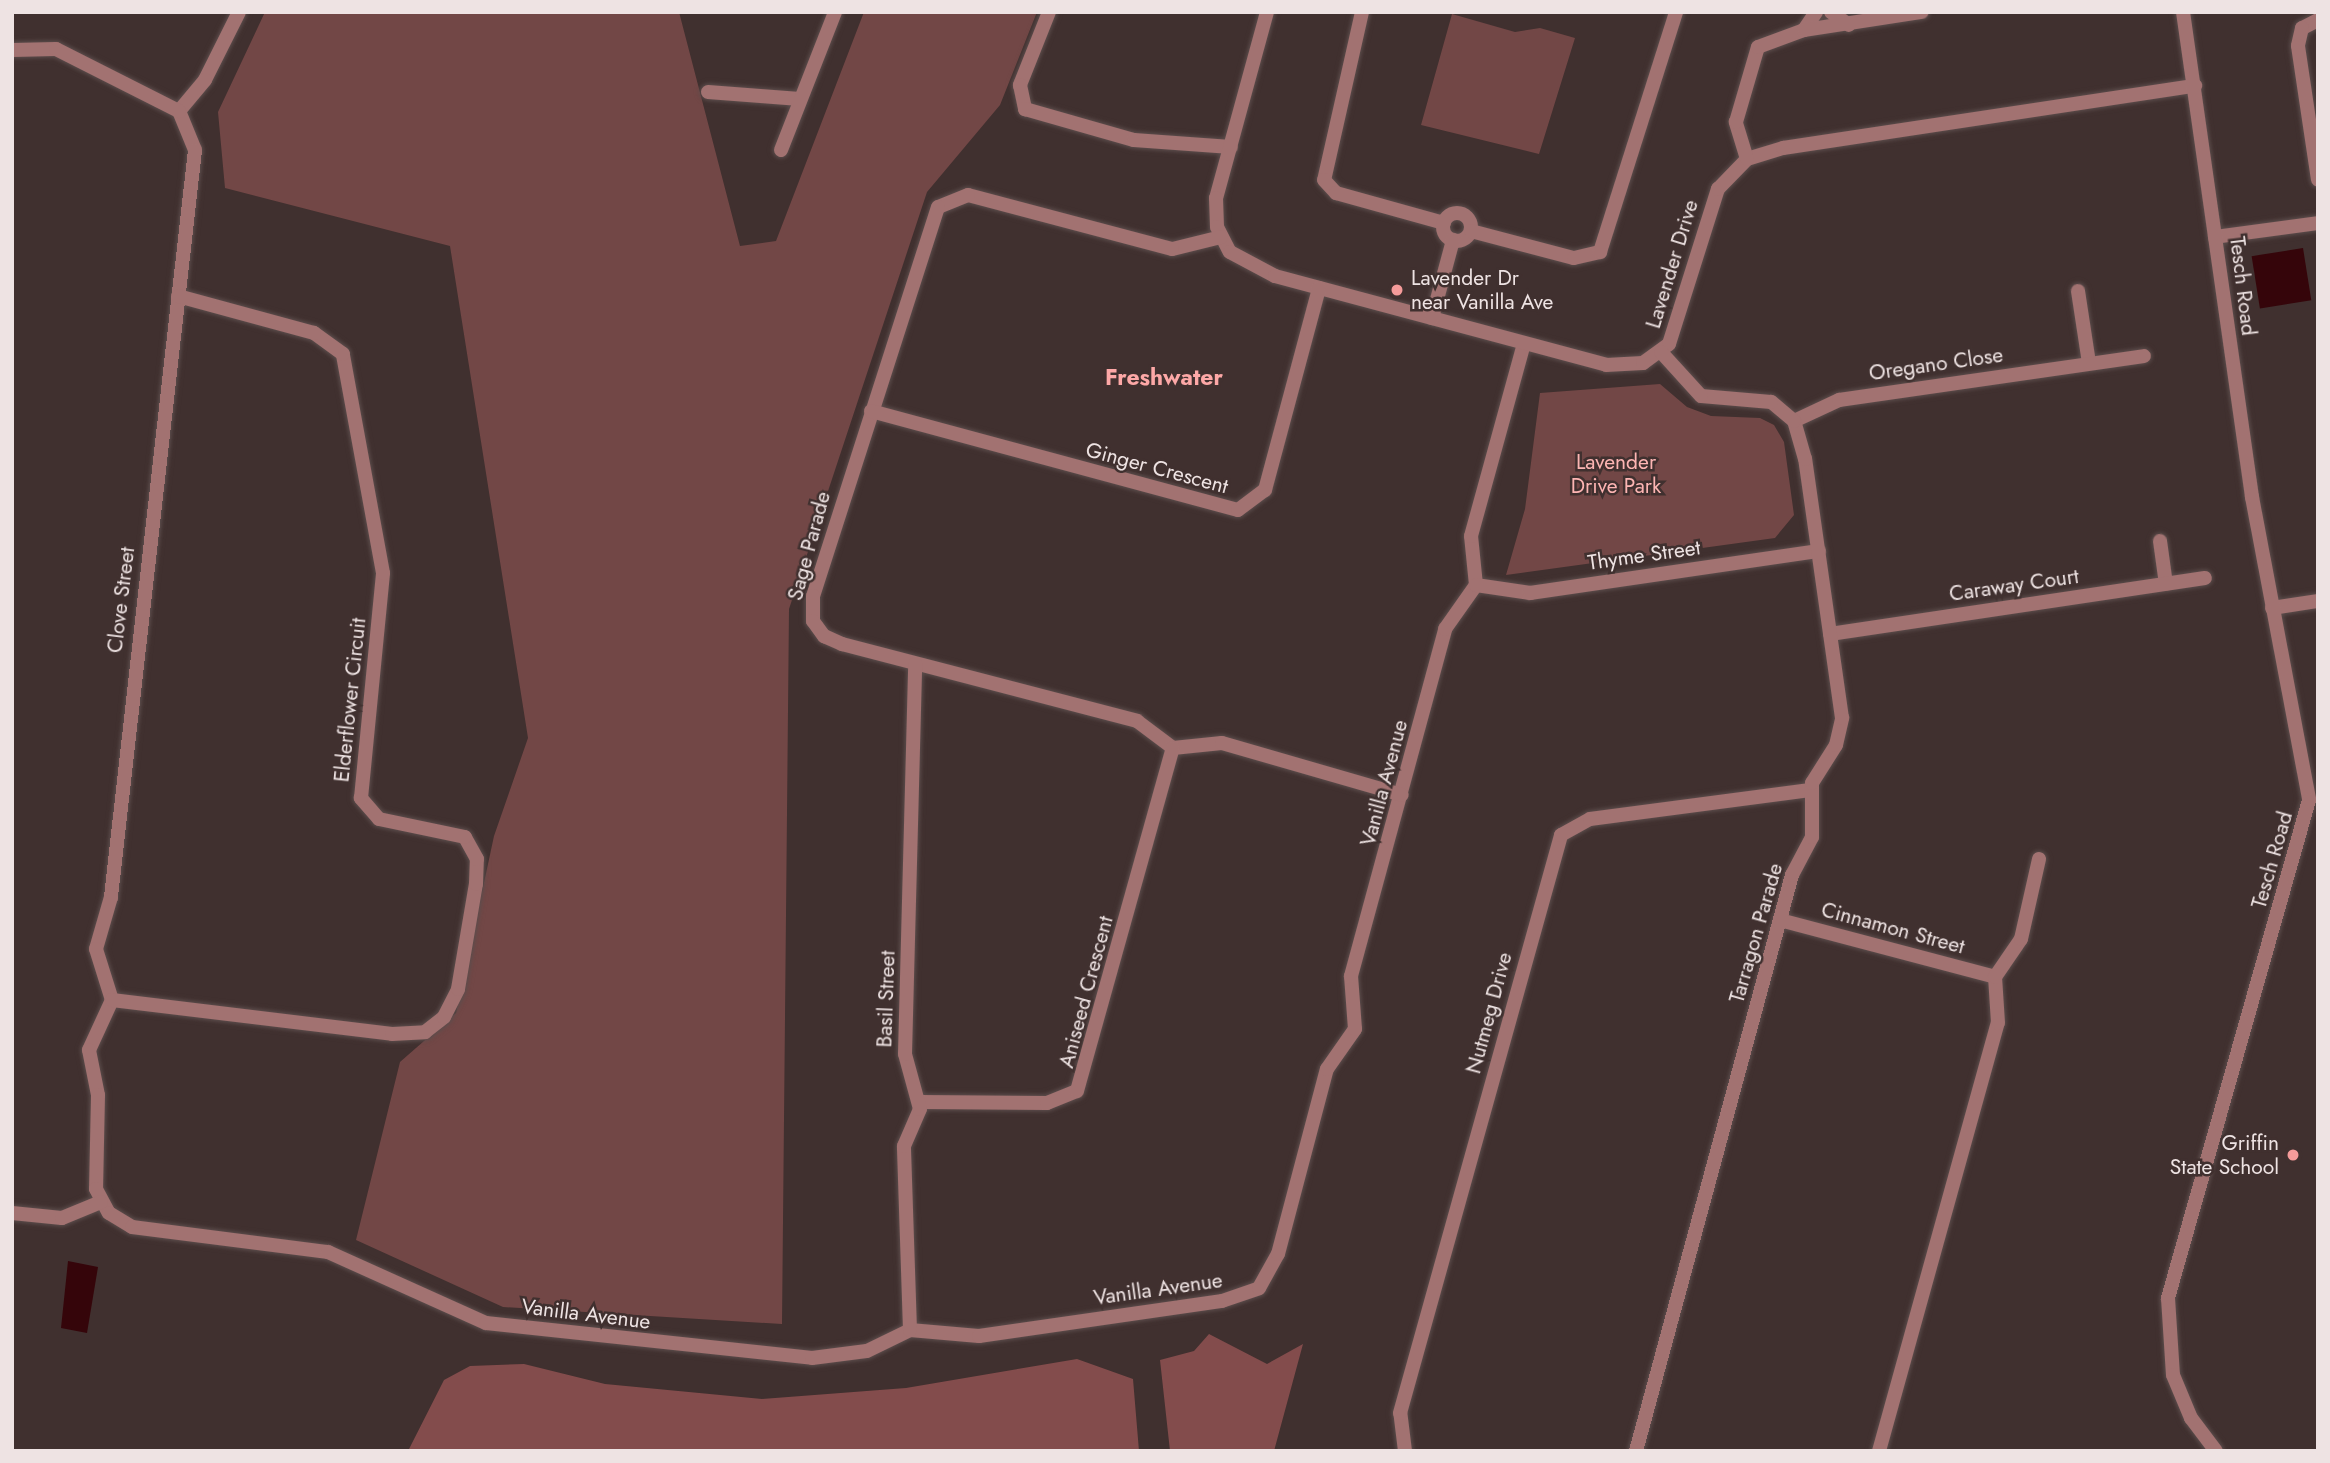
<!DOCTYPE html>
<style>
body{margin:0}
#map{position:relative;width:2330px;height:1463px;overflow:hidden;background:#40302f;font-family:Jost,sans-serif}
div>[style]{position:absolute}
.green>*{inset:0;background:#724746}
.forest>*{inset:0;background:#834c4c}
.water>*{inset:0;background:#35050a;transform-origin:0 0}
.roads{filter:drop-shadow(0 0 2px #5c4d4c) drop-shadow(0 0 2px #5c4d4c)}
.minor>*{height:14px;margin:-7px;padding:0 7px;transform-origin:7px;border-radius:7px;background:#a27271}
.minor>.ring{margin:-7px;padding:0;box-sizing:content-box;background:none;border:14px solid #a27271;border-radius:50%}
.tertiary>*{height:14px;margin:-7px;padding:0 7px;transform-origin:7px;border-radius:7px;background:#a27271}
.dots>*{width:19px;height:19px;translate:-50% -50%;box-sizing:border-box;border:4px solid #40302f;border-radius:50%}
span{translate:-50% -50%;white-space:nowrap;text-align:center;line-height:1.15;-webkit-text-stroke:5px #40302f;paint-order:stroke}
.street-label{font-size:21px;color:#eee3e3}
.poi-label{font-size:21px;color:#eee3e3}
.left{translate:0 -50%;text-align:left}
.right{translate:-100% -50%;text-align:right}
.park-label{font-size:21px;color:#fdb5b3}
.neighbourhood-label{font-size:23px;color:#fda8a7;font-weight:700}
.frame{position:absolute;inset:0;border:14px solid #eee3e3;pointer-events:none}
</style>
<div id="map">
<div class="green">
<i style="clip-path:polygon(265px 12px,679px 12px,740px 246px,776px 241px,864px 12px,1037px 12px,1000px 105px,927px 192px,789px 609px,782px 1324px,503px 1307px,356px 1240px,400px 1062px,456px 1013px,494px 836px,528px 738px,450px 246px,225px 188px,218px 112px)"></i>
<i style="clip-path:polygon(1452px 14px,1515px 32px,1540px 28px,1575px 38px,1539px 154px,1421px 125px)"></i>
<i style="clip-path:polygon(1660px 384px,1687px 407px,1711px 416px,1760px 418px,1774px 425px,1784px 442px,1794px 515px,1775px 538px,1506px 575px,1525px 509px,1540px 393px)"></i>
</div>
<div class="forest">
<i style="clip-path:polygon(1209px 1334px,1267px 1364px,1303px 1344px,1274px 1451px,1170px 1451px,1160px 1360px,1194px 1351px)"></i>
<i style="clip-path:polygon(1077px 1359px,1133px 1379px,1139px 1451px,408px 1451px,444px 1380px,470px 1366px,524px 1364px,605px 1384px,762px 1399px,906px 1388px)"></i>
</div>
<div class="water">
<i style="left:2303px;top:248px;width:53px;height:52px;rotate:81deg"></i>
<i style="clip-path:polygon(68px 1261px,98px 1267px,87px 1333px,61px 1328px)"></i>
</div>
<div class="roads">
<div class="minor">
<i style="left:239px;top:12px;width:76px;rotate:116.6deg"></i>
<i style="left:205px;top:80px;width:40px;rotate:130deg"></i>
<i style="left:179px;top:111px;width:42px;rotate:67.7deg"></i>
<i style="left:195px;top:150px;width:752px;rotate:96.42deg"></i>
<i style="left:111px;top:897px;width:54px;rotate:106.1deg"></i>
<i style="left:96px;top:949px;width:53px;rotate:72.6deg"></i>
<i style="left:112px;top:1000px;width:55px;rotate:114.7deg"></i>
<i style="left:89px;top:1050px;width:46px;rotate:78.7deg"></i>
<i style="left:98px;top:1095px;width:94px;rotate:91.2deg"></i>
<i style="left:96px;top:1189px;width:27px;rotate:62deg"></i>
<i style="left:109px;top:1213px;width:27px;rotate:31deg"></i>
<i style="left:132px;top:1227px;width:198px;rotate:7.3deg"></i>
<i style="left:328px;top:1252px;width:173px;rotate:24.2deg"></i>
<i style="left:486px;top:1323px;width:328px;rotate:6.1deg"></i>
<i style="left:812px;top:1358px;width:55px;rotate:-7.3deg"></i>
<i style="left:867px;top:1351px;width:48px;rotate:-26deg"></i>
<i style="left:910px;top:1330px;width:69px;rotate:5deg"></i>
<i style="left:979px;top:1336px;width:246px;rotate:-8.2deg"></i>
<i style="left:1222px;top:1301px;width:39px;rotate:-19deg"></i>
<i style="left:1259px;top:1288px;width:39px;rotate:-61deg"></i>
<i style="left:1278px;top:1254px;width:191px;rotate:-75.2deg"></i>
<i style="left:1327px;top:1069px;width:49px;rotate:-55deg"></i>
<i style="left:1355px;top:1029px;width:53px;rotate:-94.3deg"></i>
<i style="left:1351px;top:976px;width:360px;rotate:-74.8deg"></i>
<i style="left:1445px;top:629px;width:54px;rotate:-54.8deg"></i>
<i style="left:1476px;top:585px;width:49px;rotate:-95.8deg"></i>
<i style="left:1471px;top:536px;width:200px;rotate:-74.6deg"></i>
<i style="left:1049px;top:12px;width:79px;rotate:111.7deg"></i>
<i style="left:1020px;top:85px;width:25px;rotate:78deg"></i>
<i style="left:1025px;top:109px;width:113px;rotate:15.9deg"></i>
<i style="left:1134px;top:140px;width:97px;rotate:4.1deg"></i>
<i style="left:1267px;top:12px;width:193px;rotate:105.3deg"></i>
<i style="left:1216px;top:198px;width:29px;rotate:88deg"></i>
<i style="left:1217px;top:227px;width:28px;rotate:63deg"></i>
<i style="left:1230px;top:252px;width:51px;rotate:28.1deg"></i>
<i style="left:1275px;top:276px;width:343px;rotate:15deg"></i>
<i style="left:1606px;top:365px;width:37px;rotate:-3deg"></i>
<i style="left:1643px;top:363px;width:32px;rotate:-36deg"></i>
<i style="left:1669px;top:344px;width:163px;rotate:-72.5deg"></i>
<i style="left:1718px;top:189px;width:42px;rotate:-46deg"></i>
<i style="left:1747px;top:159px;width:38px;rotate:-17deg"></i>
<i style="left:1783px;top:148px;width:417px;rotate:-8.6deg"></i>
<i style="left:1362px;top:12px;width:172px;rotate:102.7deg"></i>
<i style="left:1324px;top:180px;width:18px;rotate:47deg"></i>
<i style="left:1336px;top:193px;width:112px;rotate:15.5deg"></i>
<i style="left:1831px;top:12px;width:22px;rotate:36deg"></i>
<i style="left:2318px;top:20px;width:18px;rotate:153deg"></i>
<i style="left:2302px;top:28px;width:18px;rotate:103deg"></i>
<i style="left:2298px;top:46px;width:135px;rotate:81.5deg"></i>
<i style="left:1804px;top:30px;width:22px;rotate:-56deg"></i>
<i style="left:12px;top:50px;width:44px;rotate:-1.3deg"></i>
<i style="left:56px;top:49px;width:138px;rotate:26.8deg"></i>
<i style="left:708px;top:92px;width:92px;rotate:4.4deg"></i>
<i style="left:781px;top:150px;width:148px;rotate:-68.6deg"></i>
<i style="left:1747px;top:159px;width:39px;rotate:-107deg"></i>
<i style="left:1736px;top:122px;width:78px;rotate:-73.7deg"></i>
<i style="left:1758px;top:47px;width:49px;rotate:-20.3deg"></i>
<i style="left:1804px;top:30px;width:119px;rotate:-8.7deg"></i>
<i class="ring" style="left:1443px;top:213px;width:14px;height:14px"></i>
<i style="left:1471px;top:231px;width:106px;rotate:14.7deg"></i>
<i style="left:1574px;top:258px;width:27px;rotate:-13deg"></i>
<i style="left:1600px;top:252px;width:252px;rotate:-72.4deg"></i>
<i style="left:1221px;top:237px;width:50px;rotate:166.2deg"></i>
<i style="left:1172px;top:249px;width:211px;rotate:-165.2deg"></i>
<i style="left:968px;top:195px;width:32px;rotate:158deg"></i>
<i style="left:938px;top:207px;width:409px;rotate:107.8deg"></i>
<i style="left:813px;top:596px;width:25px;rotate:90deg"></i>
<i style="left:813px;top:621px;width:19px;rotate:54deg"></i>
<i style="left:824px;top:636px;width:20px;rotate:24deg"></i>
<i style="left:842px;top:644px;width:305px;rotate:14.6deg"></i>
<i style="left:1137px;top:721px;width:45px;rotate:36.9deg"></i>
<i style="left:1173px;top:748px;width:49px;rotate:-5.8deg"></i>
<i style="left:1222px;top:743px;width:187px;rotate:16.1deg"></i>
<i style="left:2215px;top:237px;width:104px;rotate:-7.7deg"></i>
<i style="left:2078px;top:291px;width:73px;rotate:81.3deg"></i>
<i style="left:1432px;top:318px;width:81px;rotate:-74.9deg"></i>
<i style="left:871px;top:411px;width:380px;rotate:15.1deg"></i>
<i style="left:1238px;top:510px;width:34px;rotate:-37deg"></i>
<i style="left:1265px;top:490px;width:209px;rotate:-75deg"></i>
<i style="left:1794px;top:421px;width:50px;rotate:-25deg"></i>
<i style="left:1839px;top:400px;width:308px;rotate:-8.2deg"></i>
<i style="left:2160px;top:541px;width:43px;rotate:82.1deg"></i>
<i style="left:1476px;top:585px;width:55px;rotate:8.4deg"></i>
<i style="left:1530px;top:593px;width:292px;rotate:-8.3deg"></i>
<i style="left:2272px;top:608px;width:47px;rotate:-8.7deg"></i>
<i style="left:1830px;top:634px;width:379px;rotate:-8.5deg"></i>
<i style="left:1780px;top:920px;width:222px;rotate:14.8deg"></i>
<i style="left:112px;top:1000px;width:282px;rotate:6.9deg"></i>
<i style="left:392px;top:1034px;width:33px;rotate:-3deg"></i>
<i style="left:425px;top:1032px;width:24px;rotate:-38deg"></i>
<i style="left:444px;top:1017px;width:31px;rotate:-63deg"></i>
<i style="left:458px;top:989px;width:107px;rotate:-80.3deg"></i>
<i style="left:476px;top:884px;width:25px;rotate:-88deg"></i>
<i style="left:477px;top:859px;width:25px;rotate:-119deg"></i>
<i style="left:465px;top:837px;width:88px;rotate:-168.2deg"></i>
<i style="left:379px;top:819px;width:28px;rotate:-131deg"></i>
<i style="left:361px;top:798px;width:226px;rotate:-84.4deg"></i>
<i style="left:383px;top:573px;width:223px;rotate:-100.4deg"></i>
<i style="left:343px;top:354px;width:36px;rotate:-144deg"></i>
<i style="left:314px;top:333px;width:141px;rotate:-164.8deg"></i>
<i style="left:920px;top:1102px;width:127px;rotate:0.5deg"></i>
<i style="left:1047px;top:1103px;width:32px;rotate:-22deg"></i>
<i style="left:1077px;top:1091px;width:356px;rotate:-74.4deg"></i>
<i style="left:12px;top:1213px;width:50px;rotate:5.7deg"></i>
<i style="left:62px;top:1218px;width:42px;rotate:-22.3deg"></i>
<i style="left:910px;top:1330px;width:184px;rotate:-91.9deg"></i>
<i style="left:904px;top:1146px;width:40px;rotate:-66.6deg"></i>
<i style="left:920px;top:1109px;width:57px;rotate:-105.3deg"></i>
<i style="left:905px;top:1054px;width:390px;rotate:-88.5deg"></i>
<i style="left:1405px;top:1451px;width:38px;rotate:-97deg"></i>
<i style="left:1400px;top:1413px;width:600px;rotate:-74.43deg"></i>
<i style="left:1561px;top:835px;width:33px;rotate:-29deg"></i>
<i style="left:1590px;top:819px;width:222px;rotate:-7.5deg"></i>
<i style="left:1636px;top:1451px;width:597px;rotate:-74.85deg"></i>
<i style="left:1792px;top:875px;width:43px;rotate:-62.2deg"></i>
<i style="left:1812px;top:837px;width:54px;rotate:-90deg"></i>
<i style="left:1812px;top:783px;width:45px;rotate:-57.7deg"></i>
<i style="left:1836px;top:745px;width:28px;rotate:-77deg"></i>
<i style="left:1842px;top:718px;width:262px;rotate:-98.1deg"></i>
<i style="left:1805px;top:459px;width:40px;rotate:-106deg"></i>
<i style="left:1794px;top:421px;width:30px;rotate:-140deg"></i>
<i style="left:1771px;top:402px;width:70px;rotate:-175.1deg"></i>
<i style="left:1701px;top:396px;width:59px;rotate:-132.3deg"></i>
<i style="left:1879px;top:1451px;width:444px;rotate:-74.5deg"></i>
<i style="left:1998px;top:1023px;width:46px;rotate:-93.7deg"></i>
<i style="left:1995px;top:977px;width:46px;rotate:-55.6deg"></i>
<i style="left:2021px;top:939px;width:82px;rotate:-77.3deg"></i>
</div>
<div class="tertiary">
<i style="left:2183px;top:12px;width:490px;rotate:81.9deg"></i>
<i style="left:2252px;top:497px;width:308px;rotate:79.3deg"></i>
<i style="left:2309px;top:800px;width:518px;rotate:105.81deg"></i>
<i style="left:2168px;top:1298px;width:77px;rotate:86.3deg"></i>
<i style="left:2173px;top:1375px;width:47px;rotate:67.3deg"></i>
<i style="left:2191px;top:1418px;width:41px;rotate:52.9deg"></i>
</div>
</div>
<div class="dots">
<i style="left:1397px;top:290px;background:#f59b9a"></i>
<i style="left:2293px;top:1155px;background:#f59b9a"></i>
</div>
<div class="street-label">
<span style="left:1672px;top:264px;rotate:-73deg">Lavender Drive</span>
<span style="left:2243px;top:286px;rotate:83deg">Tesch Road</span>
<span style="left:1936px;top:364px;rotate:-8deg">Oregano Close</span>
<span style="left:1157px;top:468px;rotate:15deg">Ginger Crescent</span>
<span style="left:809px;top:546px;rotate:-75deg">Sage Parade</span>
<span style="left:1644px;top:555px;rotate:-8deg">Thyme Street</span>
<span style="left:2014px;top:585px;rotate:-8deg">Caraway Court</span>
<span style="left:121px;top:600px;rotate:-83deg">Clove Street</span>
<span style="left:350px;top:700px;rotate:-84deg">Elderflower Circuit</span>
<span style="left:1384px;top:783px;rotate:-75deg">Vanilla Avenue</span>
<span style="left:2272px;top:860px;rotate:-74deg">Tesch Road</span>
<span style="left:1893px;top:928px;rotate:15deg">Cinnamon Street</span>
<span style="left:1756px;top:933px;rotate:-74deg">Tarragon Parade</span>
<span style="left:1086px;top:992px;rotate:-75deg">Aniseed Crescent</span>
<span style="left:886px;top:999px;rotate:-88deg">Basil Street</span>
<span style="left:1489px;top:1013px;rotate:-75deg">Nutmeg Drive</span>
<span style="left:1158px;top:1289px;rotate:-8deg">Vanilla Avenue</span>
<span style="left:586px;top:1314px;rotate:7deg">Vanilla Avenue</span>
</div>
<div class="poi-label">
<span class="left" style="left:1411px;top:290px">Lavender Dr<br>near Vanilla Ave</span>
<span class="right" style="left:2279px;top:1155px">Griffin<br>State School</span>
</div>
<div class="park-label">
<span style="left:1616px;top:474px">Lavender<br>Drive Park</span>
</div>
<div class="neighbourhood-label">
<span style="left:1164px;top:377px">Freshwater</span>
</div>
<div class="frame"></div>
</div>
